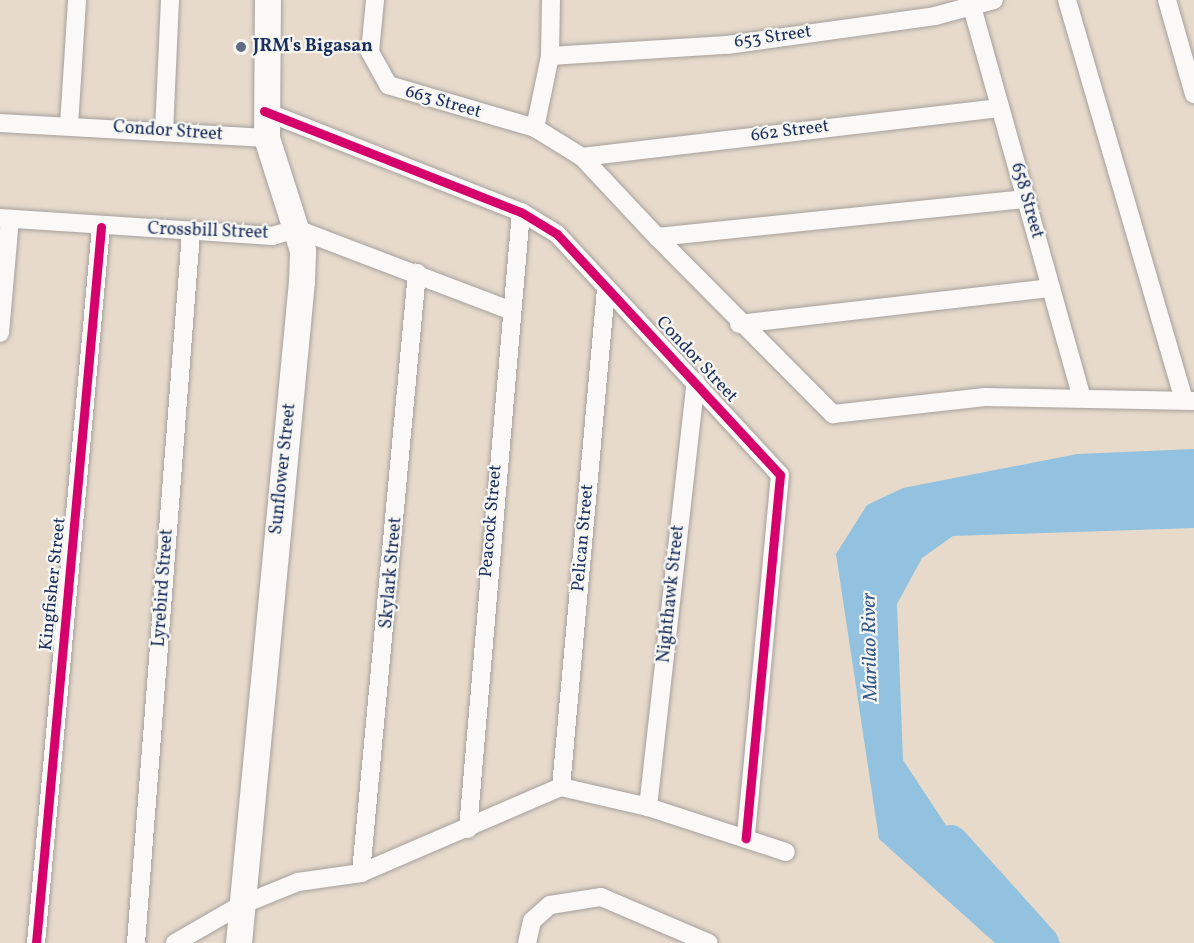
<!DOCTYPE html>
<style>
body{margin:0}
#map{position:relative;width:1194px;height:943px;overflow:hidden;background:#e7dacb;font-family:Vollkorn,serif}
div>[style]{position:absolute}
.water>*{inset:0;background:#92c2df}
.river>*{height:34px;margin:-17px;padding:0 17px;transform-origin:17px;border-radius:17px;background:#92c2df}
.roads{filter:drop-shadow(0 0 2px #a5a09d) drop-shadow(0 0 2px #a5a09d)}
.street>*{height:18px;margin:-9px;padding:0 9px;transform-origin:9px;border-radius:9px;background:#fbf9f7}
.secondary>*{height:26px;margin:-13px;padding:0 13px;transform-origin:13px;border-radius:13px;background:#fbf9f7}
.cycleway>*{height:9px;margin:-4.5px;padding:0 4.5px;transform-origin:4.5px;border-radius:4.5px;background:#d6006c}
.dots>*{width:16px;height:16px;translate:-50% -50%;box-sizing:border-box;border:3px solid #f6f6f2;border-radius:50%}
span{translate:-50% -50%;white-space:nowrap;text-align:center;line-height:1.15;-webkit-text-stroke:4.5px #f6f6f2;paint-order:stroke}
.street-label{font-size:18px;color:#1b2f5e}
.poi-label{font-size:18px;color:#1b2f5e;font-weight:700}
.left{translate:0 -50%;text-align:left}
.water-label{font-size:20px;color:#345887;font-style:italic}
</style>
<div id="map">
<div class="water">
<i style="clip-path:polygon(1194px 449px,1194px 528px,953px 536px,922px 558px,897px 604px,903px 760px,984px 883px,1061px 943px,995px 943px,879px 839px,836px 554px,867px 505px,903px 488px,1077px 454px)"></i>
</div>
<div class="river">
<i style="left:951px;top:842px;width:136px;rotate:48deg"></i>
</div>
<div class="roads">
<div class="street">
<i style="left:375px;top:0;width:52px;rotate:95.5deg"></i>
<i style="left:370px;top:52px;width:38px;rotate:61deg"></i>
<i style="left:388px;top:85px;width:153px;rotate:16.3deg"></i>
<i style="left:535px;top:128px;width:55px;rotate:31.7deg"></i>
<i style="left:582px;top:157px;width:110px;rotate:46.8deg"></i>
<i style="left:657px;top:237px;width:370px;rotate:-5.9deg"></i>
<i style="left:1067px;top:0;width:416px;rotate:73.7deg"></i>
<i style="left:1167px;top:0;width:98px;rotate:74deg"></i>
<i style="left:972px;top:7px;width:403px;rotate:74.3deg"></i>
<i style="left:550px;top:56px;width:177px;rotate:-3.6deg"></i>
<i style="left:727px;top:45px;width:210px;rotate:-7.9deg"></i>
<i style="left:935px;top:16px;width:61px;rotate:-15.2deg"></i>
<i style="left:264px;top:111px;width:276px;rotate:21.5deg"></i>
<i style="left:521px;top:212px;width:42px;rotate:31.4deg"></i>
<i style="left:557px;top:234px;width:328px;rotate:47.2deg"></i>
<i style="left:780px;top:475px;width:365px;rotate:95.4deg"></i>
<i style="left:0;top:123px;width:267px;rotate:3.2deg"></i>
<i style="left:69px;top:125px;width:125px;rotate:-86.3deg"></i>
<i style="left:535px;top:128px;width:74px;rotate:-78.2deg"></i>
<i style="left:550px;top:56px;width:56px;rotate:-89deg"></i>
<i style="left:164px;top:132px;width:132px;rotate:-87.4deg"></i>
<i style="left:582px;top:157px;width:420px;rotate:-6.7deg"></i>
<i style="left:0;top:218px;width:273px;rotate:3.8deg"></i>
<i style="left:272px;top:236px;width:26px;rotate:-16deg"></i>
<i style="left:297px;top:229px;width:227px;rotate:20.9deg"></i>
<i style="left:657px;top:237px;width:250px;rotate:45.2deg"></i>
<i style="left:833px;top:414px;width:153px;rotate:-6.4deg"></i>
<i style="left:985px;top:397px;width:209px;rotate:1.1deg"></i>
<i style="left:739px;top:324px;width:314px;rotate:-6.6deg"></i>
<i style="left:0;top:333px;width:114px;rotate:-85deg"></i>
<i style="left:561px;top:787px;width:500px;rotate:-84.84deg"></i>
<i style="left:648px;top:807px;width:428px;rotate:-83.6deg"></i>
<i style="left:468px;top:829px;width:619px;rotate:-85.09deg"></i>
<i style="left:361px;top:873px;width:603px;rotate:-84.67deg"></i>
<i style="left:36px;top:943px;width:719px;rotate:-84.81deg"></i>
<i style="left:136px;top:943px;width:712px;rotate:-85.57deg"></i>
<i style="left:175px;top:943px;width:74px;rotate:-30deg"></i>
<i style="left:239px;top:906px;width:64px;rotate:-22.1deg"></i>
<i style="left:298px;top:882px;width:64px;rotate:-8.1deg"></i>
<i style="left:361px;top:873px;width:218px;rotate:-23.3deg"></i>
<i style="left:561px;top:787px;width:89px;rotate:12.9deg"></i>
<i style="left:648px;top:807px;width:145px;rotate:18.1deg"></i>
<i style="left:527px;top:943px;width:23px;rotate:-77deg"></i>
<i style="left:532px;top:921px;width:24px;rotate:-42deg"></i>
<i style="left:550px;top:905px;width:52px;rotate:-8.9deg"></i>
<i style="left:601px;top:897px;width:117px;rotate:23.1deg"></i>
</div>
<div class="secondary">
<i style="left:239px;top:943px;width:664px;rotate:-84.56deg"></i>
<i style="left:302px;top:282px;width:31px;rotate:-88deg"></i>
<i style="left:303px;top:251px;width:119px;rotate:-107.7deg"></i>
<i style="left:267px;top:138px;width:138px;rotate:-89.6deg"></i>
</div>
</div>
<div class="cycleway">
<i style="left:264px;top:111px;width:276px;rotate:21.5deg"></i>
<i style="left:521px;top:212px;width:42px;rotate:31.4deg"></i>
<i style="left:557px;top:234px;width:328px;rotate:47.2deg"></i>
<i style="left:780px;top:475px;width:365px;rotate:95.4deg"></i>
<i style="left:36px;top:943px;width:719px;rotate:-84.81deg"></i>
</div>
<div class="dots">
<i style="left:241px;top:47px;background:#626b84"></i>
</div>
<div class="street-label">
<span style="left:773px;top:38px;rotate:-8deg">653 Street</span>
<span style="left:443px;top:103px;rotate:16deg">663 Street</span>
<span style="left:168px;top:132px;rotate:4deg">Condor Street</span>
<span style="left:790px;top:132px;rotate:-7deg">662 Street</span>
<span style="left:1026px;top:201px;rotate:74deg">658 Street</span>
<span style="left:208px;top:232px;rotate:2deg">Crossbill Street</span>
<span style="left:696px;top:360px;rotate:47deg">Condor Street</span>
<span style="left:284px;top:469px;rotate:-84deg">Sunflower Street</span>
<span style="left:492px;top:521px;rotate:-85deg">Peacock Street</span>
<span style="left:584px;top:538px;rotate:-85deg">Pelican Street</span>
<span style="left:392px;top:573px;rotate:-85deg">Skylark Street</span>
<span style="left:54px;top:584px;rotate:-84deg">Kingfisher Street</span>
<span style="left:164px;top:588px;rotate:-86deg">Lyrebird Street</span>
<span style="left:672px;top:594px;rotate:-84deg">Nighthawk Street</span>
</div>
<div class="poi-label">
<span class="left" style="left:253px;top:47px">JRM's Bigasan</span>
</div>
<div class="water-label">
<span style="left:871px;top:647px;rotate:-91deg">Marilao River</span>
</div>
</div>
